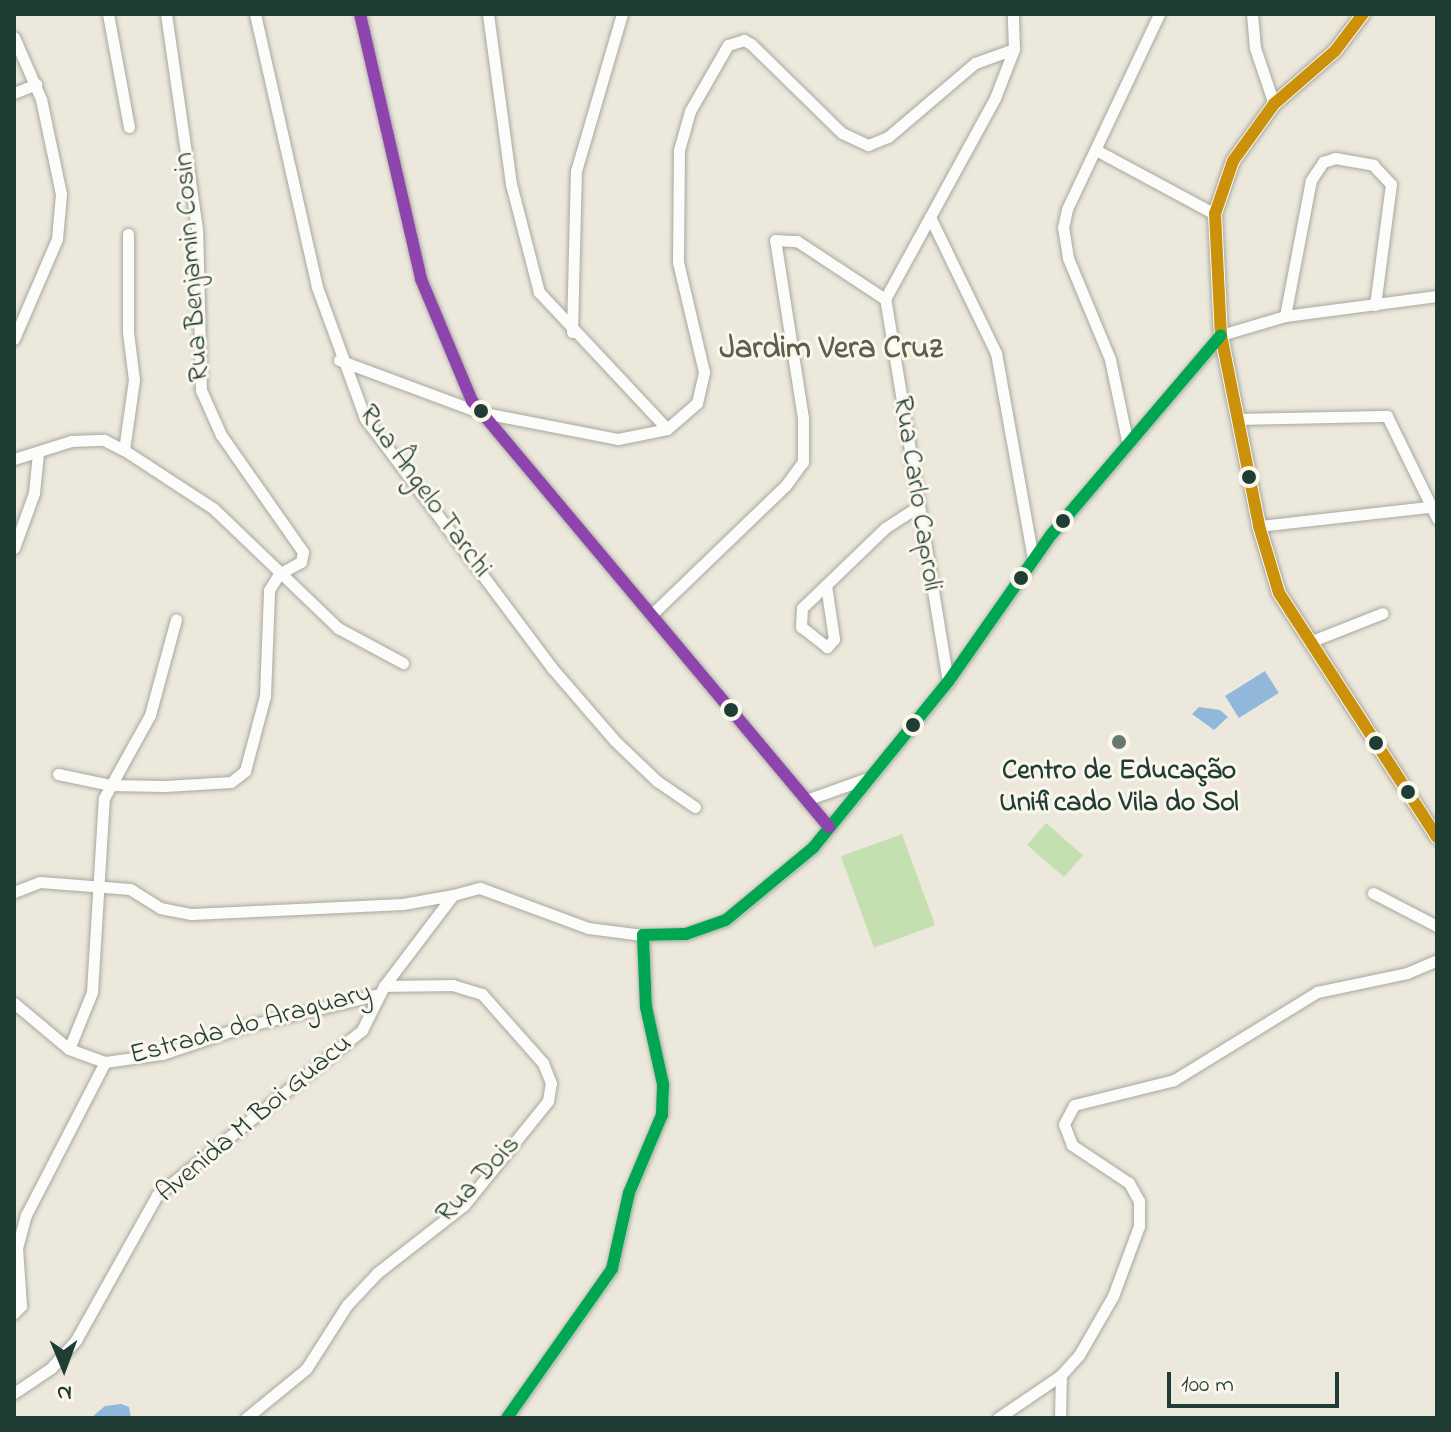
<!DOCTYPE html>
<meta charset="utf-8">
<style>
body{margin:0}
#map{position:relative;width:1451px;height:1432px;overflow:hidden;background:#ece8db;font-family:"Indie Flower",sans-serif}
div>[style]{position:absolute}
.green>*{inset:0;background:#c4e0b0;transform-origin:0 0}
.water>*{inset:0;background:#91b8da;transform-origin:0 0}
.roads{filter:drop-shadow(0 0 2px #a7a8a0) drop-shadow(0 0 2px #a7a8a0)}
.minor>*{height:11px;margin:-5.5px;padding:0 5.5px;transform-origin:5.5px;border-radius:5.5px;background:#fcfcfa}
.tertiary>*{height:14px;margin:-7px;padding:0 7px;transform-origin:7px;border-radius:7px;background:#fcfcfa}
.bus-1>*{height:12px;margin:-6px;padding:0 6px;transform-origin:6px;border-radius:6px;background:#cc910a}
.bus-2>*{height:12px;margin:-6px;padding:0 6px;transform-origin:6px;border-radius:6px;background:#00a651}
.bus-3>*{height:12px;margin:-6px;padding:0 6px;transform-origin:6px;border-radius:6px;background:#8e44ad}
.dots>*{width:22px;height:22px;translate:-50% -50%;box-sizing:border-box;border:4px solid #fbf7ec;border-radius:50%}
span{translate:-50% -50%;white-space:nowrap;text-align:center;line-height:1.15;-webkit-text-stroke:6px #fbf7ec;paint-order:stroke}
.street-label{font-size:28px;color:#1f3d34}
.poi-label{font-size:28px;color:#1f3d34;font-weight:700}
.quarter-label{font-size:32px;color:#5d5f4c;font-weight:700}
.frame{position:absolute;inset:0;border:16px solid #1f3d34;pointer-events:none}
.north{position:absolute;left:24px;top:1328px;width:80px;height:80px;-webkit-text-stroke:6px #fbf7ec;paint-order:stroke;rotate:179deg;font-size:22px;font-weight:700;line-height:32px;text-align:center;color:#1f3d34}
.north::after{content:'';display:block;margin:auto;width:28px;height:36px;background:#1f3d34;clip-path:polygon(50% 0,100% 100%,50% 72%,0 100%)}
.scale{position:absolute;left:1167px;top:1372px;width:172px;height:36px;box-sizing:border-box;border:4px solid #1f3d34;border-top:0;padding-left:10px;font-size:24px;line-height:28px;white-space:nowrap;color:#1f3d34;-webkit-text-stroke:6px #fbf7ec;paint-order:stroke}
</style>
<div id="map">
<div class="green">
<i style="left:1046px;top:823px;width:49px;height:29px;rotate:41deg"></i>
<i style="left:902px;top:834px;width:97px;height:65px;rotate:70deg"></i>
</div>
<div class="water">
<i style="left:1265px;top:671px;width:26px;height:47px;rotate:58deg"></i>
<i style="clip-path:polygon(1199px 707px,1220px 710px,1228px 717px,1214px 730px,1192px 714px)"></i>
<i style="clip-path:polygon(121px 1404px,129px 1407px,131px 1418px,91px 1418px,105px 1406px)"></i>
</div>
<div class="roads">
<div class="minor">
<i style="left:108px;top:14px;width:115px;rotate:79.5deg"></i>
<i style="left:255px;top:14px;width:280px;rotate:77.2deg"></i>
<i style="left:317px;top:287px;width:140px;rotate:69.9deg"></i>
<i style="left:365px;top:418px;width:312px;rotate:53.2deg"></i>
<i style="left:552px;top:668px;width:96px;rotate:49.2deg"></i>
<i style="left:615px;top:741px;width:58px;rotate:43.6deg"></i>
<i style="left:657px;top:781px;width:46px;rotate:34.4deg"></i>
<i style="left:360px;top:14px;width:272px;rotate:77deg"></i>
<i style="left:421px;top:279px;width:132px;rotate:67.3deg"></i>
<i style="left:472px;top:401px;width:556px;rotate:50.04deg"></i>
<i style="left:488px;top:14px;width:172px;rotate:82.3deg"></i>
<i style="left:511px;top:184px;width:112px;rotate:75.5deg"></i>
<i style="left:539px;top:292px;width:187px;rotate:46.9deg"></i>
<i style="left:1252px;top:14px;width:34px;rotate:85deg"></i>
<i style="left:1255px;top:48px;width:59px;rotate:71.3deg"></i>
<i style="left:14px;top:37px;width:68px;rotate:66.5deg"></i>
<i style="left:41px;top:99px;width:97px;rotate:78.1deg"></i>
<i style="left:61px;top:194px;width:45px;rotate:95.1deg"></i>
<i style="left:57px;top:239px;width:109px;rotate:113.3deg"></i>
<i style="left:14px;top:93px;width:24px;rotate:-22deg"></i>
<i style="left:1096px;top:150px;width:135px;rotate:28.3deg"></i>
<i style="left:930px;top:217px;width:151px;rotate:64.1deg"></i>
<i style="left:996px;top:353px;width:209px;rotate:79.8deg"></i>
<i style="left:1285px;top:316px;width:138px;rotate:-79.2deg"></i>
<i style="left:1311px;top:180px;width:22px;rotate:-56deg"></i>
<i style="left:1323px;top:162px;width:13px;rotate:-18deg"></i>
<i style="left:1335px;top:158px;width:39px;rotate:10deg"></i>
<i style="left:1373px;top:165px;width:26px;rotate:47deg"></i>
<i style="left:1391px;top:184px;width:122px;rotate:97.5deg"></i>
<i style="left:572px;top:332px;width:161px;rotate:-88.6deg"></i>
<i style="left:576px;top:171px;width:164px;rotate:-73.7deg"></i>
<i style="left:339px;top:360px;width:149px;rotate:20.4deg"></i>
<i style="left:479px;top:412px;width:142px;rotate:11deg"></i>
<i style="left:618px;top:439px;width:50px;rotate:-11.5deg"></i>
<i style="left:667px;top:429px;width:40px;rotate:-41deg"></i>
<i style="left:697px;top:403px;width:32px;rotate:-77deg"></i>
<i style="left:704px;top:372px;width:113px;rotate:-103.3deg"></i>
<i style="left:678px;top:262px;width:112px;rotate:-89.5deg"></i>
<i style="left:679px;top:150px;width:41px;rotate:-74.2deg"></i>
<i style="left:690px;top:111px;width:76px;rotate:-60.1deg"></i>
<i style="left:728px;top:45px;width:17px;rotate:-17deg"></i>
<i style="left:744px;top:40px;width:8px;rotate:30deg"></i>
<i style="left:751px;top:44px;width:127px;rotate:44.4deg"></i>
<i style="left:842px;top:133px;width:29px;rotate:25deg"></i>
<i style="left:868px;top:145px;width:22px;rotate:-22deg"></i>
<i style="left:888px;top:137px;width:114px;rotate:-40.4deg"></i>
<i style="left:975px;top:63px;width:41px;rotate:-19.7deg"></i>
<i style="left:1241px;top:419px;width:146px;rotate:-1.2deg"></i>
<i style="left:1387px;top:416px;width:114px;rotate:63.9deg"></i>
<i style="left:1127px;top:440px;width:83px;rotate:-101.9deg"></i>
<i style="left:1110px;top:359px;width:109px;rotate:-112.6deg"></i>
<i style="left:1068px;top:258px;width:30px;rotate:-99deg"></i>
<i style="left:1063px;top:228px;width:19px;rotate:-78deg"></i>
<i style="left:1067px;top:209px;width:216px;rotate:-64.7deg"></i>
<i style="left:124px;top:450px;width:71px;rotate:-81.9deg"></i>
<i style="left:134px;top:380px;width:48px;rotate:-97.1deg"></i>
<i style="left:128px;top:332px;width:98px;rotate:-90deg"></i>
<i style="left:14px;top:459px;width:60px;rotate:-17.5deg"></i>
<i style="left:71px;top:441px;width:33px;rotate:-2deg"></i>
<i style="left:104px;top:440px;width:22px;rotate:27deg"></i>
<i style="left:124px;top:450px;width:108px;rotate:33.2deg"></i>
<i style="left:214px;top:509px;width:172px;rotate:43.8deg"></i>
<i style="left:338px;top:628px;width:74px;rotate:28.3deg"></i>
<i style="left:1259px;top:526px;width:178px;rotate:-6.4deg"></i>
<i style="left:14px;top:548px;width:59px;rotate:-70deg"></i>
<i style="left:34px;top:493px;width:40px;rotate:-84.3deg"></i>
<i style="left:826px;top:585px;width:55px;rotate:81.6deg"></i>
<i style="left:834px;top:639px;width:11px;rotate:131deg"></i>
<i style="left:827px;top:647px;width:33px;rotate:-142deg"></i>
<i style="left:801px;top:627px;width:19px;rotate:-87deg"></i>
<i style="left:802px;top:608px;width:115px;rotate:-43.9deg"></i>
<i style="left:885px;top:528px;width:38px;rotate:-33deg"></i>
<i style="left:651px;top:615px;width:187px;rotate:-43.9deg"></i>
<i style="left:786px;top:485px;width:29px;rotate:-54deg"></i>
<i style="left:803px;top:462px;width:44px;rotate:-90deg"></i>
<i style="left:803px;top:418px;width:180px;rotate:-98.9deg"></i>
<i style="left:775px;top:240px;width:22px;rotate:3deg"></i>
<i style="left:797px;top:241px;width:105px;rotate:33.4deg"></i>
<i style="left:1309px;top:642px;width:79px;rotate:-21.4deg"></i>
<i style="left:948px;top:682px;width:388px;rotate:-99.3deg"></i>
<i style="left:885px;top:299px;width:229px;rotate:-61.3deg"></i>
<i style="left:995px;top:98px;width:53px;rotate:-68.8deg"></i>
<i style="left:1014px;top:49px;width:35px;rotate:-92deg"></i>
<i style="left:58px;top:774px;width:53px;rotate:11.9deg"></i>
<i style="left:110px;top:785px;width:55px;rotate:1deg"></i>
<i style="left:165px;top:786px;width:66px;rotate:-3.5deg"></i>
<i style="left:231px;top:782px;width:18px;rotate:-38deg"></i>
<i style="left:245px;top:771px;width:78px;rotate:-75.1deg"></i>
<i style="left:265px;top:696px;width:106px;rotate:-87.8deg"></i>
<i style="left:269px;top:590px;width:19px;rotate:-58deg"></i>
<i style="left:279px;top:574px;width:25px;rotate:-29deg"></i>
<i style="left:301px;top:562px;width:10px;rotate:-79deg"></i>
<i style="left:303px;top:552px;width:143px;rotate:-125deg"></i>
<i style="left:221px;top:435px;width:49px;rotate:-114deg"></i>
<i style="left:201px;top:390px;width:161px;rotate:-91.4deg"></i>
<i style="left:197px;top:229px;width:217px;rotate:-98.2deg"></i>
<i style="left:806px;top:800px;width:63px;rotate:-19.6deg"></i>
<i style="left:14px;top:892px;width:28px;rotate:-21deg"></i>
<i style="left:40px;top:882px;width:90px;rotate:4.4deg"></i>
<i style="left:130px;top:889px;width:36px;rotate:32deg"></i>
<i style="left:160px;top:908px;width:33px;rotate:11deg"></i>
<i style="left:192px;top:914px;width:211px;rotate:-2.7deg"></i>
<i style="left:403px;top:904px;width:51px;rotate:-10.2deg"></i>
<i style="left:1373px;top:893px;width:72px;rotate:27.3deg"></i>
<i style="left:14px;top:1003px;width:72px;rotate:39.9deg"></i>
<i style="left:69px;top:1049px;width:38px;rotate:20deg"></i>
<i style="left:105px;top:1062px;width:58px;rotate:-8deg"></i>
<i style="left:162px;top:1054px;width:84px;rotate:-18.6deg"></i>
<i style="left:242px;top:1027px;width:141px;rotate:-13.5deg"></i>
<i style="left:69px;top:1049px;width:61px;rotate:-68deg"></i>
<i style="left:92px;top:992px;width:194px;rotate:-86.5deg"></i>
<i style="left:104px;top:798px;width:95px;rotate:-61deg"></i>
<i style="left:150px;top:715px;width:99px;rotate:-74.8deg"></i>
<i style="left:14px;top:1313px;width:10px;rotate:-45deg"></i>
<i style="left:21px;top:1306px;width:58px;rotate:-93.9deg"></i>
<i style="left:17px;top:1248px;width:34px;rotate:-75deg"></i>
<i style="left:26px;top:1215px;width:172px;rotate:-62.7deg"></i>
<i style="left:14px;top:1393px;width:45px;rotate:-34deg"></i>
<i style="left:51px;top:1368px;width:38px;rotate:-48deg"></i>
<i style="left:76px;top:1340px;width:166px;rotate:-60.8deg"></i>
<i style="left:157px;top:1195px;width:263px;rotate:-38.8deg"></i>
<i style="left:362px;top:1030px;width:49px;rotate:-63.4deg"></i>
<i style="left:384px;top:986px;width:114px;rotate:-52.8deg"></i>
<i style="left:453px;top:895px;width:28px;rotate:-15deg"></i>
<i style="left:480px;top:888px;width:115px;rotate:20.3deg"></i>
<i style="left:588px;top:928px;width:55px;rotate:7.3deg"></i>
<i style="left:246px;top:1418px;width:77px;rotate:-39.2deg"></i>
<i style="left:306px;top:1369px;width:76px;rotate:-57.4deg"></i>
<i style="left:347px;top:1305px;width:44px;rotate:-46.8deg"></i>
<i style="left:377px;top:1273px;width:110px;rotate:-38deg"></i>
<i style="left:464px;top:1205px;width:134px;rotate:-51.1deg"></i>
<i style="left:548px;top:1101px;width:18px;rotate:-81deg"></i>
<i style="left:551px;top:1083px;width:22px;rotate:-112deg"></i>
<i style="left:543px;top:1063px;width:92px;rotate:-131.5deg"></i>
<i style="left:482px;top:994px;width:31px;rotate:-163deg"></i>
<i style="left:452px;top:985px;width:68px;rotate:179.2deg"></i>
<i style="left:507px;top:1418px;width:182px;rotate:-54.8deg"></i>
<i style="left:612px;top:1269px;width:78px;rotate:-77.4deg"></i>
<i style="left:629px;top:1193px;width:85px;rotate:-67.1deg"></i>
<i style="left:662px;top:1115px;width:31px;rotate:-88deg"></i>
<i style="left:663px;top:1084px;width:79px;rotate:-102.4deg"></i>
<i style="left:646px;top:1007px;width:72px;rotate:-92.4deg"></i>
<i style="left:643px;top:935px;width:43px;rotate:-1.3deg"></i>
<i style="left:686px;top:934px;width:42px;rotate:-19.3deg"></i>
<i style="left:726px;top:920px;width:113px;rotate:-39.6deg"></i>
<i style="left:813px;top:848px;width:214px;rotate:-50.9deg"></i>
<i style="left:948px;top:682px;width:179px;rotate:-55deg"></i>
<i style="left:1051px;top:535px;width:262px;rotate:-49.6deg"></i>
<i style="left:1221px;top:335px;width:67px;rotate:-16.5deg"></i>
<i style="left:1285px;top:316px;width:153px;rotate:-7.5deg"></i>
<i style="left:998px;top:1418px;width:76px;rotate:-34.3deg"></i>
<i style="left:1061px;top:1375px;width:27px;rotate:-48deg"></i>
<i style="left:1079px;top:1355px;width:68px;rotate:-60deg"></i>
<i style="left:1113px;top:1296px;width:75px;rotate:-69.6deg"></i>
<i style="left:1139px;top:1226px;width:25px;rotate:-90deg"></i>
<i style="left:1139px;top:1201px;width:21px;rotate:-119deg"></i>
<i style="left:1129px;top:1183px;width:69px;rotate:-146.3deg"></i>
<i style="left:1072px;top:1145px;width:22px;rotate:-111deg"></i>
<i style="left:1064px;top:1124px;width:21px;rotate:-62deg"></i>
<i style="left:1074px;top:1105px;width:103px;rotate:-14deg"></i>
<i style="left:1174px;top:1080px;width:168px;rotate:-31.6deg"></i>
<i style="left:1317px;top:992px;width:92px;rotate:-11.9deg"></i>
<i style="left:1407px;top:973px;width:33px;rotate:-23deg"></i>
<i style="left:1060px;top:1418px;width:43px;rotate:-88.7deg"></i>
</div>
<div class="tertiary">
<i style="left:1363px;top:14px;width:46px;rotate:127.1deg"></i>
<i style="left:1335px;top:51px;width:81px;rotate:139deg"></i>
<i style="left:1274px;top:104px;width:70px;rotate:125.7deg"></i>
<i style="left:1233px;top:161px;width:56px;rotate:108.8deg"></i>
<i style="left:1215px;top:214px;width:121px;rotate:87.2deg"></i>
<i style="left:1221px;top:335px;width:195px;rotate:78.7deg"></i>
<i style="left:1259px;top:526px;width:70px;rotate:73.4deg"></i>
<i style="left:1279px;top:593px;width:291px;rotate:57.1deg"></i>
</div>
</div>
<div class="bus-1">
<i style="left:1363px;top:14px;width:46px;rotate:127.1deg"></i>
<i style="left:1335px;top:51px;width:81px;rotate:139deg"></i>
<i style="left:1274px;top:104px;width:70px;rotate:125.7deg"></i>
<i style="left:1233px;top:161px;width:56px;rotate:108.8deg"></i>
<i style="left:1215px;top:214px;width:121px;rotate:87.2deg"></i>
<i style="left:1221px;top:335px;width:195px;rotate:78.7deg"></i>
<i style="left:1259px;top:526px;width:70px;rotate:73.4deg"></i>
<i style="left:1279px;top:593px;width:291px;rotate:57.1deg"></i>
</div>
<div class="bus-2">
<i style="left:507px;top:1418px;width:182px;rotate:-54.8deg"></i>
<i style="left:612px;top:1269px;width:78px;rotate:-77.4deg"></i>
<i style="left:629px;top:1193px;width:85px;rotate:-67.1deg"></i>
<i style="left:662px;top:1115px;width:31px;rotate:-88deg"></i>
<i style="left:663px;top:1084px;width:79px;rotate:-102.4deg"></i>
<i style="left:646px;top:1007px;width:72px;rotate:-92.4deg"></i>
<i style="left:643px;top:935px;width:43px;rotate:-1.3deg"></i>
<i style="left:686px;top:934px;width:42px;rotate:-19.3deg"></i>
<i style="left:726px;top:920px;width:113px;rotate:-39.6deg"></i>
<i style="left:813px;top:848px;width:214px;rotate:-50.9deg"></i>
<i style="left:948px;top:682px;width:179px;rotate:-55deg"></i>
<i style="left:1051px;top:535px;width:262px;rotate:-49.6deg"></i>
</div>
<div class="bus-3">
<i style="left:360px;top:14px;width:272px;rotate:77deg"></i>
<i style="left:421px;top:279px;width:132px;rotate:67.3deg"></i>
<i style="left:472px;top:401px;width:556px;rotate:50.04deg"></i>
</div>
<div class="dots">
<i style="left:481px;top:411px;background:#1f3d34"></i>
<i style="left:1249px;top:477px;background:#1f3d34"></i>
<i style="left:1063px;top:521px;background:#1f3d34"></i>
<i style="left:1021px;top:578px;background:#1f3d34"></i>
<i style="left:731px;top:710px;background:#1f3d34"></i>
<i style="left:913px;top:725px;background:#1f3d34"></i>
<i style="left:1119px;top:742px;background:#67796e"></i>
<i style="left:1376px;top:743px;background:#1f3d34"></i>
<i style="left:1408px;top:792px;background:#1f3d34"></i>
</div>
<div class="street-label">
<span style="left:193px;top:267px;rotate:-94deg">Rua Benjamin Cosin</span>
<span style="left:424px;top:492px;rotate:54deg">Rua Ângelo Tarchi</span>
<span style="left:916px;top:494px;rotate:81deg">Rua Carlo Caproli</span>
<span style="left:251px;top:1025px;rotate:-15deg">Estrada do Araguary</span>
<span style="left:255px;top:1119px;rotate:-40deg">Avenida M Boi Guacu</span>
<span style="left:479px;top:1180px;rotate:-47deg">Rua Dois</span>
</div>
<div class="poi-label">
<span style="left:1119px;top:788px">Centro de Educação<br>Unificado Vila do Sol</span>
</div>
<div class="quarter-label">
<span style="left:831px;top:350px">Jardim Vera Cruz</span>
</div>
<div class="frame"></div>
<div class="north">N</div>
<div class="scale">100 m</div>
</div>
